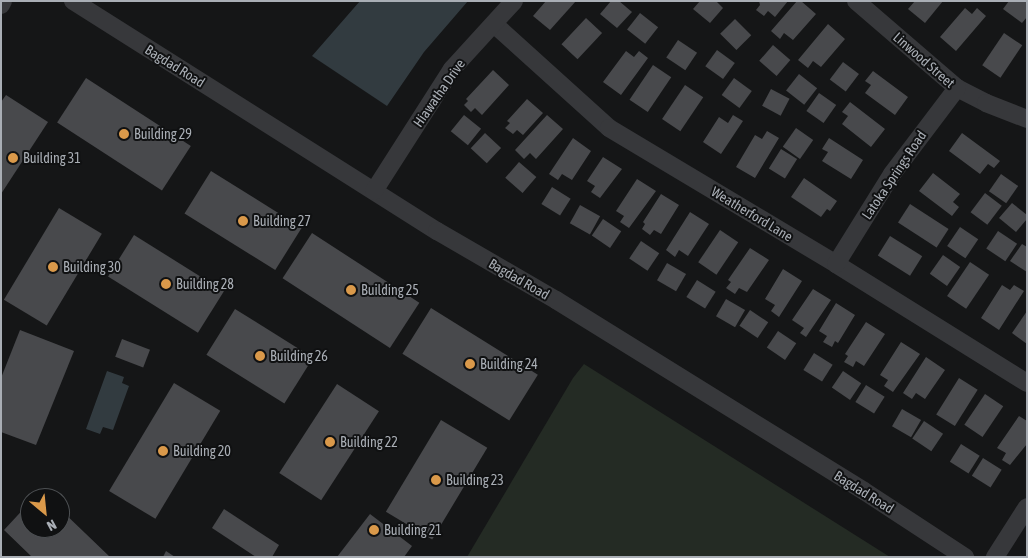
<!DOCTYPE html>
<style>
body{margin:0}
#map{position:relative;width:1028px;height:558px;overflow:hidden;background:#151617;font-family:"Asap Condensed",sans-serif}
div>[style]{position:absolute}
.green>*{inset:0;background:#242b24}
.water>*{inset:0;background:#323b40}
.building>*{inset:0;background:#48494c;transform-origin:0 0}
.minor>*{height:18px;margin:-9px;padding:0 9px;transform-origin:9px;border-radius:9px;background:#37383b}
.dots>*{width:14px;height:14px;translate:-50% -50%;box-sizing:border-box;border:2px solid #101112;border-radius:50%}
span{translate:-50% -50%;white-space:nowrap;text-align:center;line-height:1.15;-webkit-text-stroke:4px #101112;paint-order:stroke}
.street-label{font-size:14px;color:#a9aeb5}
.poi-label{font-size:14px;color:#a9aeb5}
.left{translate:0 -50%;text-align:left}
.frame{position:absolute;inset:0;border:2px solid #a9aeb5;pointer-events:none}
.north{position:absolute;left:20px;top:488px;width:50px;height:50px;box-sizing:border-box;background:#101112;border:1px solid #4d5053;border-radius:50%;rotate:152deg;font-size:14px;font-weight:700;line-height:20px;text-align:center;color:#a9aeb5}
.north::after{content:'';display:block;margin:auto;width:18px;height:22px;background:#da994a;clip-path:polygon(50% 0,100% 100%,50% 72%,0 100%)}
</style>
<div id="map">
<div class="green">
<i style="clip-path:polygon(584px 364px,890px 557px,467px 557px,573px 378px)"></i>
</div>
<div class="water">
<i style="clip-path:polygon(360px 1px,468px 1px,424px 52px,387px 106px,312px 56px)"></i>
<i style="clip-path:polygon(107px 371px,124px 377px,122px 383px,129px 386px,113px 430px,103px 427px,100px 434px,86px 429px)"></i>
</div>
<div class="building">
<i style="clip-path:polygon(546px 1px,576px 1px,550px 30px,533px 16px)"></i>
<i style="clip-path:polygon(611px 1px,619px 1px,632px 12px,617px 28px,600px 14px)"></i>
<i style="clip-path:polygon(700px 1px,716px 1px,723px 8px,710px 23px,693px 9px)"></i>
<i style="clip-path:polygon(759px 1px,788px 1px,775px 17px,768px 11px,764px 16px,756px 10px,760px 5px)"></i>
<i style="clip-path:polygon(797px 1px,801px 1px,816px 14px,793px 40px,784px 33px,780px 39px,771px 31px)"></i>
<i style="clip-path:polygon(915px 1px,943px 1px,925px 23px,908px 9px)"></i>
<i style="clip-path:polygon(1009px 1px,1027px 1px,1027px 17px,1022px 23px,1003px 9px)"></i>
<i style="clip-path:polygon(965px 8px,972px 14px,977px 8px,986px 16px,956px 51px,940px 37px)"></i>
<i style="left:640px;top:13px;width:23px;height:21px;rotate:38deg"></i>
<i style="left:586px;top:18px;width:22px;height:36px;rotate:43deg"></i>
<i style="left:735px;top:19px;width:23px;height:21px;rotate:45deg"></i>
<i style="clip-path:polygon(828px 24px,845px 39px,821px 67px,813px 61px,808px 68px,798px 60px)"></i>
<i style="left:1004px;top:33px;width:22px;height:39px;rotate:34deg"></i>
<i style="left:678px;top:40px;width:23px;height:21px;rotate:34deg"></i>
<i style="left:773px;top:45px;width:23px;height:21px;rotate:41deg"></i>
<i style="left:717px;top:50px;width:22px;height:20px;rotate:36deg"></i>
<i style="clip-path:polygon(626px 51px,634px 57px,639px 51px,648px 58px,621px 95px,603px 82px)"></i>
<i style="left:843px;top:62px;width:20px;height:22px;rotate:37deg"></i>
<i style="left:653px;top:65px;width:22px;height:42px;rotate:34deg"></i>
<i style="clip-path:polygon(493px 70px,509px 85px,482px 115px,475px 108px,471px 112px,464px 105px,468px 101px,466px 99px)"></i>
<i style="clip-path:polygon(873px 71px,908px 97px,895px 115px,865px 93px,871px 85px,865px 81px)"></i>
<i style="left:799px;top:74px;width:23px;height:21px;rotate:38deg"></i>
<i style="left:86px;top:78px;width:125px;height:53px;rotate:33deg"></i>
<i style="left:734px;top:78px;width:22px;height:21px;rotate:36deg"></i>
<i style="left:685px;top:85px;width:22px;height:41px;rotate:34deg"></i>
<i style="left:771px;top:89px;width:21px;height:19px;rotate:28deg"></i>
<i style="left:819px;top:93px;width:21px;height:22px;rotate:35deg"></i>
<i style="clip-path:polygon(6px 95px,48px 122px,1px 194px,1px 102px)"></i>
<i style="clip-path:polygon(527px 99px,543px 113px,523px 135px,517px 130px,513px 134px,505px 128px,510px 123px,507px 121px)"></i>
<i style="clip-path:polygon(850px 102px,885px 129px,871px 147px,842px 124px,848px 116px,842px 112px)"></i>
<i style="left:464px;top:115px;width:22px;height:21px;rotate:39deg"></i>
<i style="clip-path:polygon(547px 115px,563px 129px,536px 159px,530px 153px,524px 159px,515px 150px)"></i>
<i style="clip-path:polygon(733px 115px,743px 121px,721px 154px,703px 142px,719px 117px,728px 123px)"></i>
<i style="left:796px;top:128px;width:21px;height:23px;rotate:35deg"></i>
<i style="clip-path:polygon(767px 131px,779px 138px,755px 178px,736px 167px,755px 135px,762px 139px)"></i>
<i style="left:485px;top:133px;width:22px;height:21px;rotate:43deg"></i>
<i style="clip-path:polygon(962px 133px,1000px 161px,994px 168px,988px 164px,980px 174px,949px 151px)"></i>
<i style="clip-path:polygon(573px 138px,591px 151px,572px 180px,562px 174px,558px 180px,549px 174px)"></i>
<i style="clip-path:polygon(829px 138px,863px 160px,851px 179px,822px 161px,828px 152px,822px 149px)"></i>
<i style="left:781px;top:149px;width:19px;height:23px;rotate:32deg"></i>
<i style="clip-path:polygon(603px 157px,622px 169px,600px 198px,591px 192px,595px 186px,587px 181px)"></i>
<i style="left:519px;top:162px;width:23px;height:21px;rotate:41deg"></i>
<i style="left:211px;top:171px;width:107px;height:50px;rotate:32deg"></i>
<i style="clip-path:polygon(933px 173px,960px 194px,953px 202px,959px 207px,952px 216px,919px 191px)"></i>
<i style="left:1001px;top:174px;width:21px;height:21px;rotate:35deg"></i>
<i style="clip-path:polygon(804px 178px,837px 201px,830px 211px,827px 209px,821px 217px,791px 197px)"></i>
<i style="clip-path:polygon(637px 179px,656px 191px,629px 228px,620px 222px,624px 216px,616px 211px)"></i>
<i style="left:552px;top:187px;width:22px;height:20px;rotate:32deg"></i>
<i style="left:985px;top:193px;width:21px;height:24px;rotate:37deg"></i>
<i style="clip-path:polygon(661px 194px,679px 205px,661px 234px,654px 230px,650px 235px,642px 229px,645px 224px,643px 222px)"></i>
<i style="clip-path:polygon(1012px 203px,1027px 215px,1027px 219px,1016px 232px,999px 218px)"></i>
<i style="left:910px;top:204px;width:46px;height:22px;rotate:33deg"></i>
<i style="left:580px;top:205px;width:23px;height:21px;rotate:29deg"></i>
<i style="left:59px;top:208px;width:50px;height:107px;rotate:31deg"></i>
<i style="clip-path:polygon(690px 212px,709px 224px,688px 256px,679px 250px,675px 257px,666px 250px)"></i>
<i style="left:603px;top:219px;width:22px;height:20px;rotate:34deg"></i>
<i style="left:960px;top:227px;width:22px;height:23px;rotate:34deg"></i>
<i style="left:720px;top:230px;width:22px;height:39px;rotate:34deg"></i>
<i style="left:998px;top:231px;width:23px;height:21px;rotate:34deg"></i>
<i style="left:312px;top:233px;width:128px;height:54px;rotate:33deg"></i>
<i style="left:134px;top:235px;width:106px;height:49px;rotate:32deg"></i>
<i style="left:890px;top:236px;width:38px;height:23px;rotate:32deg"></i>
<i style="left:641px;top:241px;width:22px;height:21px;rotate:34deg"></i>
<i style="clip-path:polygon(1022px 244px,1027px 247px,1027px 272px,1010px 261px)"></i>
<i style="clip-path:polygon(750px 248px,769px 260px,747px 292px,739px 288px,735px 294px,726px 288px,731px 282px,728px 280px)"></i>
<i style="left:943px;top:255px;width:21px;height:23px;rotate:35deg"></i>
<i style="left:970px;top:262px;width:23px;height:41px;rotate:34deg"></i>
<i style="left:667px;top:263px;width:22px;height:20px;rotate:30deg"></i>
<i style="clip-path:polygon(783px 269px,802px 281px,779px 317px,771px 311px,775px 305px,765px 299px)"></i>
<i style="left:697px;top:280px;width:22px;height:20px;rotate:32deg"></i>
<i style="clip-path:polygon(1002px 285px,1010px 290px,1014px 285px,1024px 291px,999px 330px,981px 318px)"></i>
<i style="clip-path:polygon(813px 289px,831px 300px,806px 337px,800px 333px,804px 328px,792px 320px)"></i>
<i style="left:726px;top:299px;width:22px;height:20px;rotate:30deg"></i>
<i style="clip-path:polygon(836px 303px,855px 315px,838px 343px,835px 341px,832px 347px,823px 342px,827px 336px,819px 331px)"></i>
<i style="left:431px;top:308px;width:126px;height:54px;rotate:32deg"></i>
<i style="left:235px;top:309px;width:92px;height:54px;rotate:32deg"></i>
<i style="left:750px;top:310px;width:22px;height:19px;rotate:34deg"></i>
<i style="clip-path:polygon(1027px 311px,1027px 344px,1012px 333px)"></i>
<i style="clip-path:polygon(866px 322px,885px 334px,864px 366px,856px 361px,853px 367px,844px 362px,848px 356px,845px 354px)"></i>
<i style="clip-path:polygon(20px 330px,74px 351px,36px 445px,1px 432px,1px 378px)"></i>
<i style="left:778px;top:331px;width:22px;height:20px;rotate:34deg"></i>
<i style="left:122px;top:339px;width:30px;height:19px;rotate:21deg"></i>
<i style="clip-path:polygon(901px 342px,920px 354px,893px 392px,884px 386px,888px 380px,880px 375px)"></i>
<i style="left:814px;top:353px;width:22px;height:20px;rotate:32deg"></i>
<i style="clip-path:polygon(926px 357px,945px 370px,925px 399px,916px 393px,912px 399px,903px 393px)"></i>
<i style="left:843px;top:371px;width:22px;height:20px;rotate:34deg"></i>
<i style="left:959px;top:378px;width:22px;height:43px;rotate:32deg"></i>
<i style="left:174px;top:383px;width:54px;height:126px;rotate:31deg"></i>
<i style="left:337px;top:384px;width:50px;height:106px;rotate:33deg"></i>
<i style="left:866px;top:385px;width:22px;height:20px;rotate:32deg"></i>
<i style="left:985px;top:394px;width:22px;height:37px;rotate:34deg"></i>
<i style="left:902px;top:409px;width:22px;height:20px;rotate:30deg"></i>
<i style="clip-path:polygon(1019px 416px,1027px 421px,1027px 444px,1010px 465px,1002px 460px,1006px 453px,997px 448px)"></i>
<i style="left:441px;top:420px;width:54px;height:107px;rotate:31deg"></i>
<i style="left:924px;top:421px;width:23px;height:21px;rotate:34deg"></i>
<i style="left:961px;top:444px;width:22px;height:21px;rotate:32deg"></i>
<i style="left:983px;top:458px;width:22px;height:21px;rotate:32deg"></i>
<i style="clip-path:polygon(41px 491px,48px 498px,34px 498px)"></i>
<i style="clip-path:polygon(30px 502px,30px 528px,60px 528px,60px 509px,110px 557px,32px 557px,4px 530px)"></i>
<i style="clip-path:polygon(224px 509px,279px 545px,272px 557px,256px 557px,212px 528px)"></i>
<i style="clip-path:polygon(370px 514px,412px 546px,404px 557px,337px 557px)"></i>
<i style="clip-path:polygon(166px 551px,175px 557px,163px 557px)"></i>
</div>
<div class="minor">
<i style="left:73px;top:1px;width:431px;rotate:32.3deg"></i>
<i style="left:437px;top:231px;width:138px;rotate:30.1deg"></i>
<i style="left:556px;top:300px;width:362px;rotate:31.8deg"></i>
<i style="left:864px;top:491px;width:121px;rotate:33.2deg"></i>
<i style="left:856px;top:1px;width:133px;rotate:40.7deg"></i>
<i style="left:957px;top:88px;width:33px;rotate:27deg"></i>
<i style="left:986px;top:103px;width:44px;rotate:21.3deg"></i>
<i style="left:1px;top:5px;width:4px;rotate:-63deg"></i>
<i style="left:494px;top:24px;width:155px;rotate:42.1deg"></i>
<i style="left:609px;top:128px;width:265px;rotate:30.9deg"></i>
<i style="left:836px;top:264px;width:225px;rotate:31.9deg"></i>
<i style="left:374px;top:191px;width:145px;rotate:-57.4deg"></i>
<i style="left:452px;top:69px;width:92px;rotate:-47.6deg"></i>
<i style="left:836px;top:264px;width:106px;rotate:-58.1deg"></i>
<i style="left:892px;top:174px;width:108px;rotate:-52.9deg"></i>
<i style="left:995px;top:557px;width:59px;rotate:-57.4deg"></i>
</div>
<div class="dots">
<i style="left:124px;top:134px;background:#da994a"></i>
<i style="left:13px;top:158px;background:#da994a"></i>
<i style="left:243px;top:221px;background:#da994a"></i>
<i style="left:53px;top:267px;background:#da994a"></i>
<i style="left:166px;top:284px;background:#da994a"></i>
<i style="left:351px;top:290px;background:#da994a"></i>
<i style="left:260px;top:356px;background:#da994a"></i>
<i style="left:470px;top:364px;background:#da994a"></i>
<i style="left:330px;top:442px;background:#da994a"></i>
<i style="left:163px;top:451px;background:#da994a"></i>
<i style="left:436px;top:480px;background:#da994a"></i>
<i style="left:374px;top:530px;background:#da994a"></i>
</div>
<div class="street-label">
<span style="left:924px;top:60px;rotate:41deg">Linwood Street</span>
<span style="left:175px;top:66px;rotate:32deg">Bagdad Road</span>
<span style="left:439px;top:93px;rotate:-55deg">Hiawatha Drive</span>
<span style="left:894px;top:175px;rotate:-56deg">Latoka Springs Road</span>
<span style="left:752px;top:214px;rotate:31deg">Weatherford Lane</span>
<span style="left:519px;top:279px;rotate:30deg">Bagdad Road</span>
<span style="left:864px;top:492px;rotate:32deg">Bagdad Road</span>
</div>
<div class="poi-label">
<span class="left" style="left:134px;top:134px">Building 29</span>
<span class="left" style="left:23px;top:158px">Building 31</span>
<span class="left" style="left:253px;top:221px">Building 27</span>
<span class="left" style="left:63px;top:267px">Building 30</span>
<span class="left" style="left:176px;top:284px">Building 28</span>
<span class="left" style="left:361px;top:290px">Building 25</span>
<span class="left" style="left:270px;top:356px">Building 26</span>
<span class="left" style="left:480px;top:364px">Building 24</span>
<span class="left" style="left:340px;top:442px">Building 22</span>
<span class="left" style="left:173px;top:451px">Building 20</span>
<span class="left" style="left:446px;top:480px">Building 23</span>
<span class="left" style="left:384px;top:530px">Building 21</span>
</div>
<div class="frame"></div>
<div class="north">N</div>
</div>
